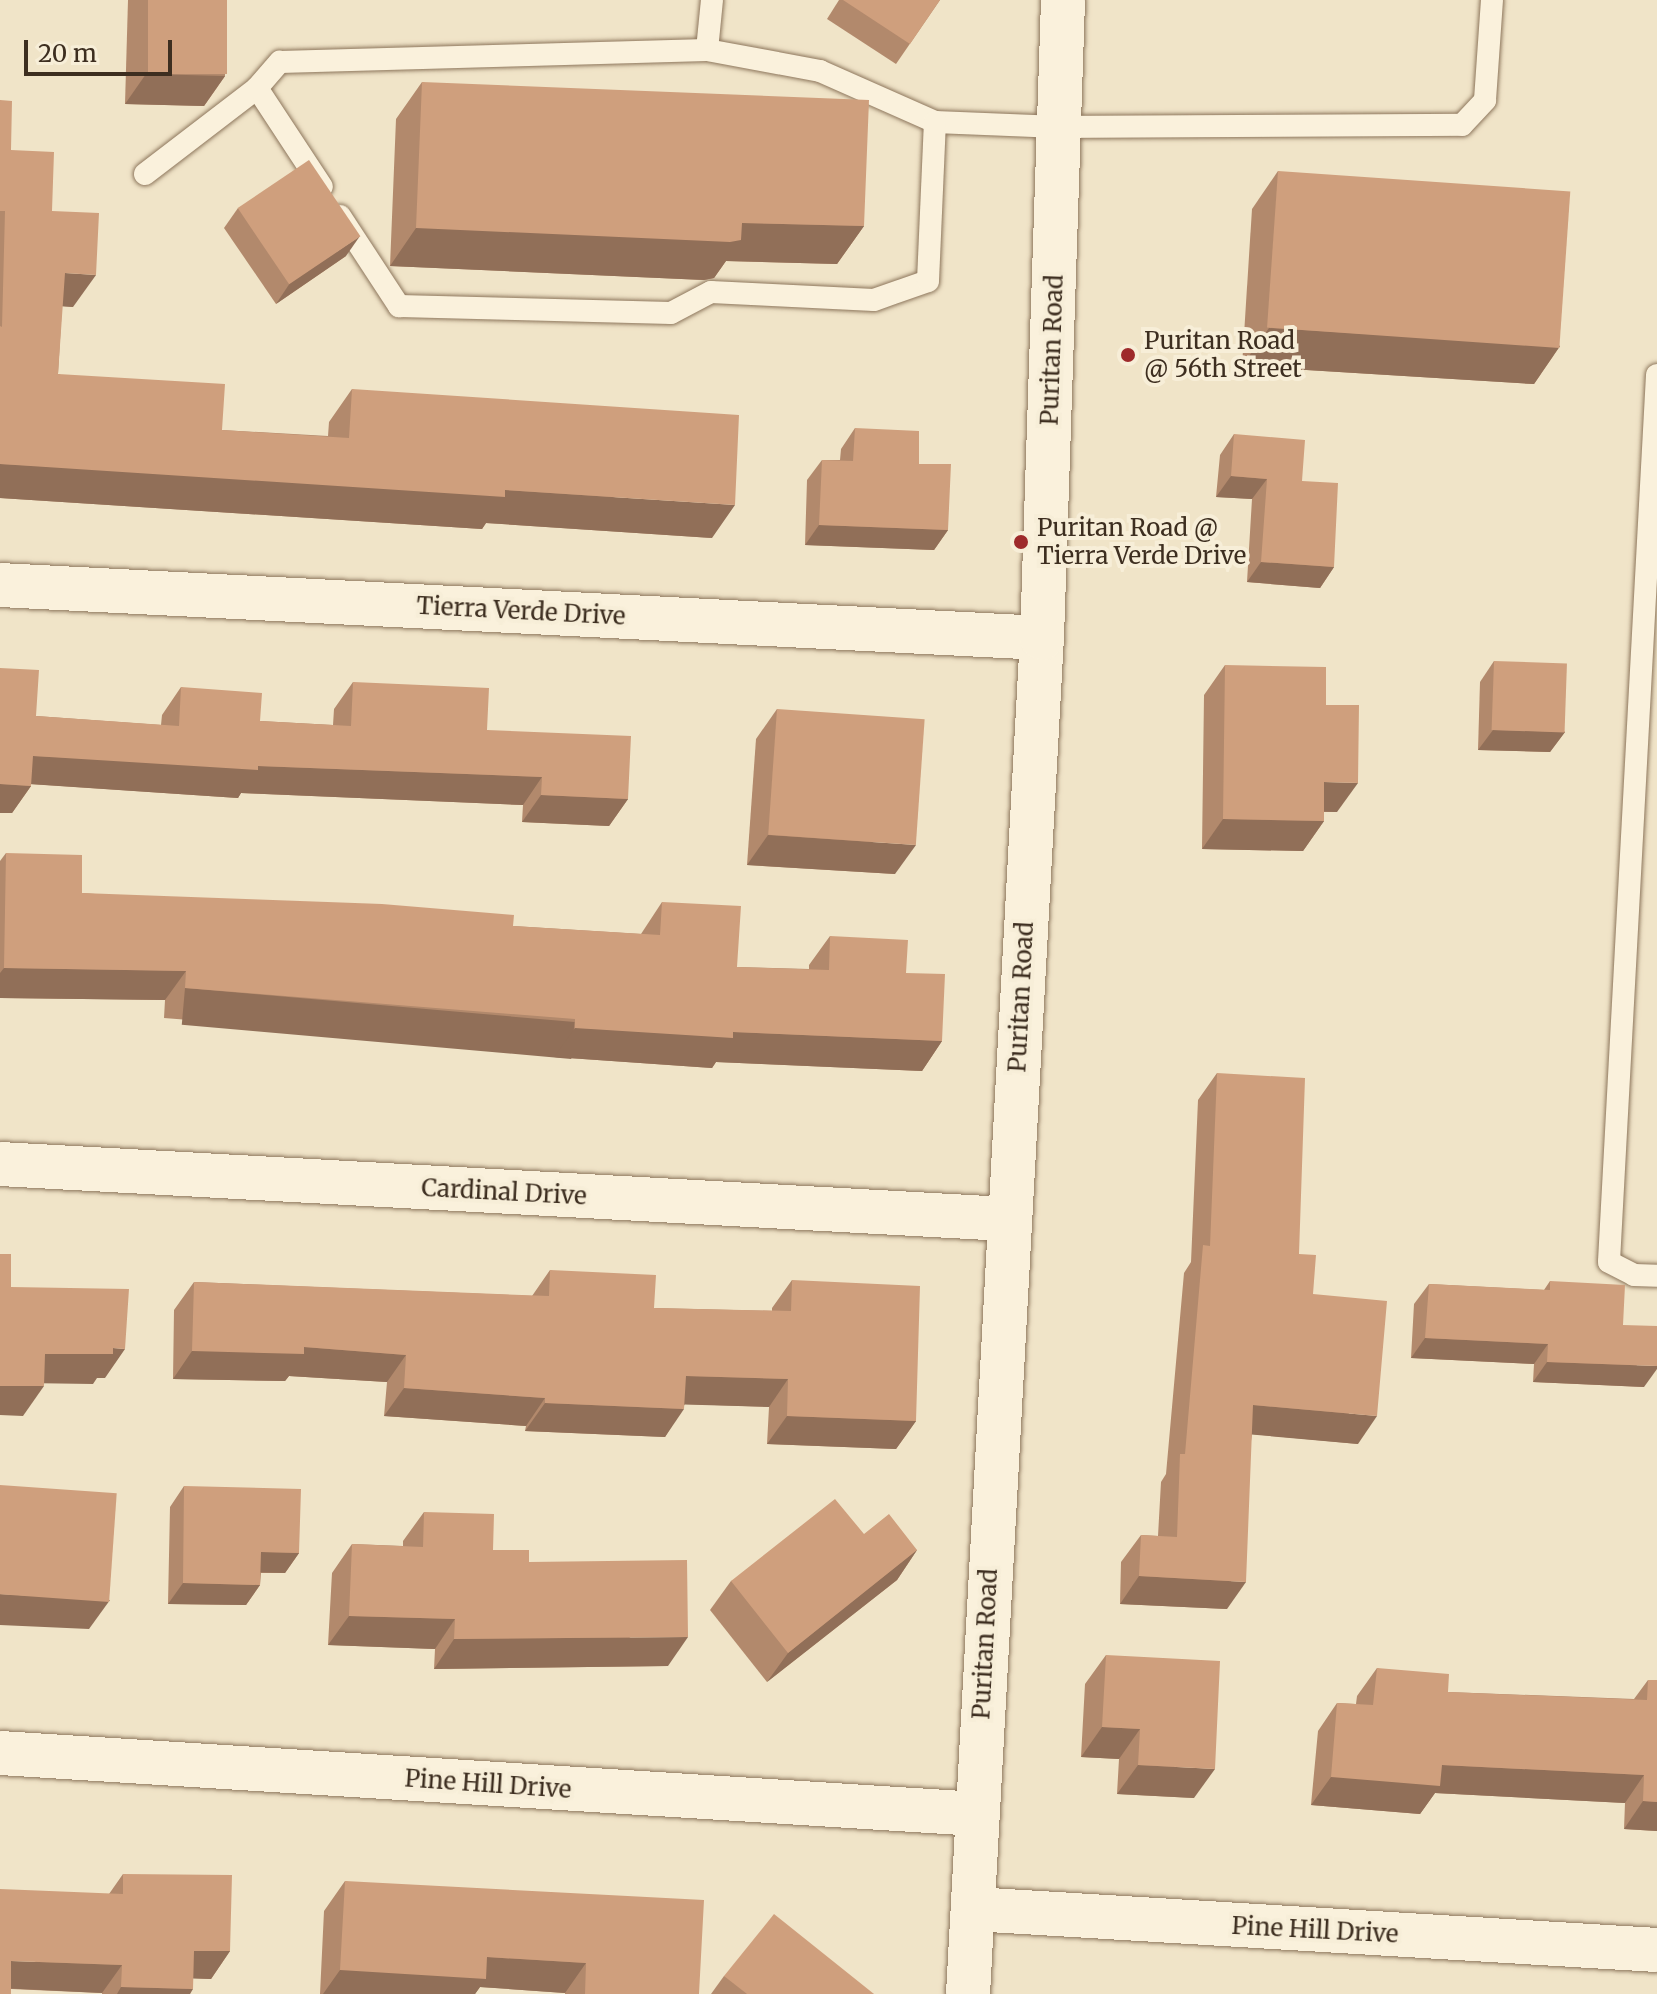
<!DOCTYPE html>
<style>
body{margin:0}
#map{position:relative;width:1657px;height:1994px;overflow:hidden;background:#f0e4c8;font-family:Merriweather,serif}
div>[style]{position:absolute}
.roads{filter:drop-shadow(0 0 2px #8d765c) drop-shadow(0 0 2px #8d765c)}
.service>*{height:22px;margin:-11px;padding:0 11px;transform-origin:11px;border-radius:11px;background:#faf1dc}
.minor>*{height:44px;margin:-22px;padding:0 22px;transform-origin:22px;border-radius:22px;background:#faf1dc}
.tertiary>*{height:44px;margin:-22px;padding:0 22px;transform-origin:22px;border-radius:22px;background:#faf1dc}
.wall>*{inset:0;background:#b2896c}
.shaded-wall>*{inset:0;background:#916f58;transform-origin:0 0}
.building>*{inset:0;background:#cf9f7d;transform-origin:0 0}
.dots>*{width:22px;height:22px;translate:-50% -50%;box-sizing:border-box;border:4px solid #f7eed8;border-radius:50%}
span{translate:-50% -50%;white-space:nowrap;text-align:center;line-height:1.15;-webkit-text-stroke:8px #f7eed8;paint-order:stroke}
.poi-label{font-size:24px;color:#3d2e20}
.left{translate:0 -50%;text-align:left}
.street-label{font-size:24px;color:#3d2e20}
.scale{position:absolute;left:24px;top:40px;width:148px;height:36px;box-sizing:border-box;border:4px solid #3d2e20;border-top:0;padding-left:10px;font-size:24px;line-height:28px;white-space:nowrap;color:#3d2e20;-webkit-text-stroke:6px #f7eed8;paint-order:stroke}
</style>
<div id="map">
<div class="roads">
<div class="service">
<i style="left:707px;top:50px;width:50px;rotate:-84.3deg"></i>
<i style="left:257px;top:88px;width:118px;rotate:56.7deg"></i>
<i style="left:145px;top:174px;width:141px;rotate:-37.5deg"></i>
<i style="left:257px;top:88px;width:35px;rotate:-49deg"></i>
<i style="left:280px;top:62px;width:427px;rotate:-1.6deg"></i>
<i style="left:707px;top:50px;width:115px;rotate:10.5deg"></i>
<i style="left:820px;top:71px;width:126px;rotate:23.9deg"></i>
<i style="left:935px;top:122px;width:124px;rotate:2.3deg"></i>
<i style="left:1059px;top:127px;width:403px;rotate:-0.3deg"></i>
<i style="left:1462px;top:125px;width:34px;rotate:-47deg"></i>
<i style="left:1485px;top:100px;width:100px;rotate:-86deg"></i>
<i style="left:340px;top:216px;width:108px;rotate:56.8deg"></i>
<i style="left:399px;top:306px;width:272px;rotate:1.5deg"></i>
<i style="left:671px;top:313px;width:45px;rotate:-27.7deg"></i>
<i style="left:711px;top:292px;width:163px;rotate:2.8deg"></i>
<i style="left:874px;top:300px;width:57px;rotate:-19.4deg"></i>
<i style="left:928px;top:281px;width:159px;rotate:-87.5deg"></i>
<i style="left:1657px;top:375px;width:888px;rotate:93.1deg"></i>
<i style="left:1609px;top:1262px;width:28px;rotate:27deg"></i>
<i style="left:1634px;top:1275px;width:23px;rotate:2deg"></i>
</div>
<div class="minor">
<i style="left:0;top:585px;width:1043px;rotate:2.91deg"></i>
<i style="left:0;top:1164px;width:1009px;rotate:3.13deg"></i>
<i style="left:0;top:1753px;width:979px;rotate:3.57deg"></i>
<i style="left:973px;top:1909px;width:685px;rotate:3.43deg"></i>
</div>
<div class="tertiary">
<i style="left:968px;top:1994px;width:1358px;rotate:-86.88deg"></i>
<i style="left:1042px;top:638px;width:638px;rotate:-88.11deg"></i>
</div>
</div>
<div class="wall">
<i style="clip-path:polygon(128px 0,227px 0,225px 76px,204px 106px,125px 104px)"></i>
<i style="clip-path:polygon(839px 0,940px 0,896px 64px,827px 19px)"></i>
<i style="clip-path:polygon(422px 82px,864px 226px,837px 264px,726px 261px,714px 278px,704px 280px,390px 266px,396px 119px)"></i>
<i style="clip-path:polygon(0 100px,11px 150px,52px 211px,73px 307px,62px 306px,58px 374px,222px 430px,328px 436px,329px 422px,352px 389px,712px 538px,486px 523px,482px 529px,0 498px)"></i>
<i style="clip-path:polygon(1278px 171px,1560px 346px,1534px 384px,1242px 366px,1252px 209px)"></i>
<i style="clip-path:polygon(238px 208px,346px 256px,276px 304px,224px 228px)"></i>
<i style="clip-path:polygon(855px 428px,919px 464px,948px 530px,934px 550px,805px 545px,807px 480px,822px 460px,840px 460px,841px 449px)"></i>
<i style="clip-path:polygon(1234px 434px,1302px 481px,1334px 567px,1320px 588px,1247px 582px,1252px 499px,1216px 497px,1220px 455px)"></i>
<i style="clip-path:polygon(1494px 661px,1565px 732px,1550px 752px,1478px 750px,1480px 682px)"></i>
<i style="clip-path:polygon(1225px 665px,1337px 812px,1324px 812px,1324px 821px,1303px 851px,1202px 849px,1204px 695px)"></i>
<i style="clip-path:polygon(0 668px,36px 716px,161px 725px,162px 715px,181px 687px,260px 721px,333px 725px,334px 709px,353px 682px,487px 730px,628px 799px,609px 826px,522px 822px,523px 805px,241px 793px,238px 798px,31px 784px,31px 786px,12px 813px,0 813px)"></i>
<i style="clip-path:polygon(777px 709px,895px 874px,747px 865px,756px 739px)"></i>
<i style="clip-path:polygon(6px 853px,82px 893px,513px 926px,641px 934px,662px 902px,737px 967px,809px 969px,809px 965px,830px 936px,906px 973px,942px 1041px,922px 1071px,716px 1062px,712px 1068px,554px 1057px,555px 1049px,164px 1018px,165px 1000px,0 998px,0 861px)"></i>
<i style="clip-path:polygon(1217px 1073px,1299px 1254px,1313px 1294px,1358px 1444px,1252px 1434px,1227px 1609px,1120px 1604px,1121px 1562px,1141px 1535px,1158px 1536px,1161px 1482px,1166px 1474px,1184px 1273px,1191px 1262px,1198px 1100px)"></i>
<i style="clip-path:polygon(550px 1270px,654px 1308px,772px 1311px,772px 1308px,792px 1280px,916px 1421px,896px 1449px,767px 1444px,769px 1407px,685px 1404px,665px 1437px,525px 1431px,526px 1426px,384px 1416px,387px 1382px,289px 1376px,285px 1381px,173px 1379px,174px 1310px,194px 1282px,532px 1296px)"></i>
<i style="clip-path:polygon(1550px 1281px,1623px 1325px,1644px 1387px,1533px 1382px,1534px 1364px,1411px 1358px,1414px 1304px,1429px 1284px,1544px 1290px)"></i>
<i style="clip-path:polygon(184px 1486px,299px 1553px,285px 1573px,261px 1573px,260px 1585px,246px 1605px,168px 1604px,170px 1507px)"></i>
<i style="clip-path:polygon(424px 1512px,493px 1550px,529px 1562px,668px 1666px,434px 1669px,435px 1649px,328px 1645px,332px 1573px,352px 1544px,403px 1546px,403px 1541px)"></i>
<i style="clip-path:polygon(864px 1534px,917px 1550px,897px 1580px,767px 1682px,710px 1610px,731px 1581px)"></i>
<i style="clip-path:polygon(1106px 1655px,1194px 1798px,1117px 1794px,1119px 1759px,1081px 1757px,1085px 1684px)"></i>
<i style="clip-path:polygon(1377px 1668px,1448px 1692px,1634px 1699px,1648px 1680px,1657px 1680px,1657px 1831px,1624px 1829px,1625px 1803px,1435px 1793px,1420px 1814px,1311px 1805px,1318px 1731px,1337px 1703px,1356px 1704px,1357px 1696px)"></i>
<i style="clip-path:polygon(123px 1874px,230px 1951px,211px 1979px,193px 1978px,190px 1994px,102px 1994px,102px 1993px,11px 1989px,0 1994px,109px 1894px)"></i>
<i style="clip-path:polygon(345px 1881px,699px 1994px,565px 1994px,565px 1993px,480px 1987px,475px 1994px,320px 1994px,324px 1911px)"></i>
<i style="clip-path:polygon(724px 1976px,874px 1994px,711px 1994px)"></i>
</div>
<div class="shaded-wall">
<i style="clip-path:polygon(146px 74px,225px 76px,204px 106px,125px 104px)"></i>
<i style="clip-path:polygon(742px 223px,864px 226px,837px 264px,726px 261px,714px 278px,704px 280px,390px 266px,416px 228px)"></i>
<i style="clip-path:polygon(360px 236px,346px 256px,276px 304px,290px 283px)"></i>
<i style="clip-path:polygon(65px 273px,96px 275px,73px 307px,42px 305px)"></i>
<i style="clip-path:polygon(1269px 328px,1560px 346px,1534px 384px,1242px 366px)"></i>
<i style="clip-path:polygon(0 464px,505px 490px,735px 505px,712px 538px,486px 523px,482px 529px,0 498px)"></i>
<i style="clip-path:polygon(1231px 476px,1267px 479px,1252px 499px,1216px 497px)"></i>
<i style="clip-path:polygon(819px 525px,948px 530px,934px 550px,805px 545px)"></i>
<i style="clip-path:polygon(1261px 562px,1334px 567px,1320px 588px,1247px 582px)"></i>
<i style="clip-path:polygon(1493px 730px,1565px 732px,1550px 752px,1478px 750px)"></i>
<i style="clip-path:polygon(33px 756px,258px 766px,542px 777px,523px 805px,241px 793px,238px 798px,14px 783px)"></i>
<i style="clip-path:polygon(1324px 782px,1358px 783px,1337px 812px,1304px 811px)"></i>
<i style="clip-path:polygon(0 784px,31px 786px,12px 813px,0 813px)"></i>
<i style="clip-path:polygon(541px 795px,628px 799px,609px 826px,522px 822px)"></i>
<i style="clip-path:polygon(1223px 819px,1324px 821px,1303px 851px,1202px 849px)"></i>
<i style="clip-path:polygon(768px 835px,916px 845px,895px 874px,747px 865px)"></i>
<i style="clip-path:polygon(4px 968px,186px 971px,165px 1000px,0 998px,0 973px)"></i>
<i style="left:185px;top:988px;width:391px;height:37px;rotate:5deg"></i>
<i style="clip-path:polygon(575px 1028px,733px 1032px,942px 1041px,922px 1071px,716px 1062px,712px 1068px,554px 1057px)"></i>
<i style="clip-path:polygon(1425px 1338px,1548px 1344px,1534px 1364px,1411px 1358px)"></i>
<i style="clip-path:polygon(304px 1347px,406px 1355px,387px 1382px,289px 1376px,285px 1381px,173px 1379px,192px 1351px)"></i>
<i style="clip-path:polygon(113px 1348px,125px 1349px,105px 1378px,97px 1378px,93px 1384px,24px 1383px,45px 1354px)"></i>
<i style="clip-path:polygon(1547px 1362px,1657px 1366px,1657px 1369px,1644px 1387px,1533px 1382px)"></i>
<i style="clip-path:polygon(686px 1376px,788px 1379px,769px 1407px,667px 1404px)"></i>
<i style="clip-path:polygon(0 1386px,44px 1386px,23px 1416px,0 1415px)"></i>
<i style="clip-path:polygon(404px 1388px,545px 1398px,526px 1426px,384px 1416px)"></i>
<i style="clip-path:polygon(545px 1403px,684px 1409px,665px 1437px,525px 1431px)"></i>
<i style="clip-path:polygon(1253px 1405px,1377px 1416px,1358px 1444px,1234px 1433px)"></i>
<i style="clip-path:polygon(787px 1416px,916px 1421px,896px 1449px,767px 1444px)"></i>
<i style="clip-path:polygon(917px 1550px,897px 1580px,767px 1682px,788px 1653px)"></i>
<i style="clip-path:polygon(261px 1552px,299px 1553px,285px 1573px,247px 1572px)"></i>
<i style="clip-path:polygon(1139px 1576px,1246px 1582px,1227px 1609px,1120px 1604px)"></i>
<i style="clip-path:polygon(183px 1583px,260px 1585px,246px 1605px,168px 1604px)"></i>
<i style="clip-path:polygon(0 1594px,110px 1600px,89px 1629px,0 1625px)"></i>
<i style="clip-path:polygon(349px 1616px,455px 1619px,435px 1649px,328px 1645px)"></i>
<i style="clip-path:polygon(688px 1637px,668px 1666px,434px 1669px,454px 1639px)"></i>
<i style="clip-path:polygon(1102px 1727px,1140px 1729px,1119px 1759px,1081px 1757px)"></i>
<i style="clip-path:polygon(1138px 1765px,1215px 1769px,1194px 1798px,1117px 1794px)"></i>
<i style="clip-path:polygon(1442px 1765px,1644px 1775px,1625px 1803px,1435px 1793px,1420px 1814px,1311px 1805px,1331px 1777px)"></i>
<i style="clip-path:polygon(1643px 1801px,1657px 1802px,1657px 1831px,1624px 1829px)"></i>
<i style="clip-path:polygon(194px 1951px,230px 1951px,211px 1979px,175px 1978px)"></i>
<i style="clip-path:polygon(487px 1957px,586px 1963px,565px 1993px,480px 1987px,475px 1994px,323px 1994px,340px 1970px)"></i>
<i style="clip-path:polygon(11px 1961px,122px 1965px,102px 1993px,0 1988px)"></i>
<i style="clip-path:polygon(121px 1987px,193px 1989px,190px 1994px,117px 1994px)"></i>
</div>
<div class="building">
<i style="left:148px;top:0;width:79px;height:74px"></i>
<i style="clip-path:polygon(843px 0,940px 0,910px 44px)"></i>
<i style="clip-path:polygon(422px 82px,869px 100px,864px 226px,742px 223px,741px 240px,730px 242px,416px 228px)"></i>
<i style="clip-path:polygon(0 100px,12px 101px,11px 150px,54px 152px,52px 211px,99px 213px,96px 275px,65px 273px,58px 374px,225px 384px,222px 430px,349px 438px,352px 389px,739px 415px,735px 505px,505px 490px,505px 497px,0 464px,0 326px,2px 327px,5px 211px,0 211px)"></i>
<i style="left:309px;top:160px;width:92px;height:86px;rotate:56deg"></i>
<i style="left:1278px;top:171px;width:293px;height:157px;rotate:4deg"></i>
<i style="clip-path:polygon(855px 428px,919px 431px,919px 464px,951px 464px,948px 530px,819px 525px,822px 460px,853px 461px)"></i>
<i style="clip-path:polygon(1234px 434px,1305px 440px,1302px 481px,1338px 483px,1334px 567px,1261px 562px,1267px 479px,1231px 476px)"></i>
<i style="left:1494px;top:661px;width:73px;height:69px;rotate:2deg"></i>
<i style="clip-path:polygon(1225px 665px,1326px 667px,1326px 705px,1359px 705px,1358px 783px,1324px 782px,1324px 821px,1223px 819px)"></i>
<i style="clip-path:polygon(0 668px,39px 670px,36px 716px,179px 726px,181px 687px,262px 693px,260px 721px,351px 726px,353px 682px,489px 688px,487px 730px,631px 736px,628px 799px,541px 795px,542px 777px,258px 766px,258px 770px,33px 756px,31px 786px,0 784px)"></i>
<i style="left:777px;top:709px;width:148px;height:126px;rotate:4deg"></i>
<i style="clip-path:polygon(6px 853px,82px 855px,82px 893px,382px 904px,514px 915px,513px 926px,660px 935px,662px 902px,741px 906px,737px 967px,829px 970px,830px 936px,908px 940px,906px 973px,945px 974px,942px 1041px,733px 1032px,733px 1038px,575px 1028px,575px 1019px,185px 988px,186px 971px,4px 968px)"></i>
<i style="clip-path:polygon(1217px 1073px,1305px 1078px,1299px 1254px,1316px 1255px,1313px 1294px,1387px 1301px,1377px 1416px,1253px 1405px,1246px 1582px,1139px 1576px,1141px 1535px,1177px 1537px,1180px 1454px,1185px 1454px,1203px 1245px,1210px 1246px)"></i>
<i style="clip-path:polygon(0 1254px,11px 1254px,11px 1287px,129px 1289px,125px 1349px,113px 1348px,113px 1354px,45px 1354px,44px 1386px,0 1386px)"></i>
<i style="clip-path:polygon(550px 1270px,656px 1275px,654px 1308px,791px 1311px,792px 1280px,920px 1286px,916px 1421px,787px 1416px,788px 1379px,686px 1376px,684px 1409px,545px 1403px,545px 1398px,404px 1388px,406px 1355px,304px 1347px,304px 1354px,192px 1351px,194px 1282px,549px 1296px)"></i>
<i style="clip-path:polygon(1550px 1281px,1625px 1285px,1623px 1325px,1657px 1326px,1657px 1366px,1547px 1362px,1548px 1344px,1425px 1338px,1429px 1284px,1550px 1290px)"></i>
<i style="left:0;top:1485px;width:117px;height:109px;rotate:4deg"></i>
<i style="clip-path:polygon(184px 1486px,301px 1489px,299px 1553px,261px 1552px,260px 1585px,183px 1583px)"></i>
<i style="clip-path:polygon(835px 1499px,864px 1534px,889px 1514px,917px 1550px,788px 1653px,731px 1581px)"></i>
<i style="clip-path:polygon(424px 1512px,494px 1514px,493px 1550px,529px 1550px,529px 1562px,687px 1560px,688px 1637px,454px 1639px,455px 1619px,349px 1616px,352px 1544px,423px 1547px)"></i>
<i style="clip-path:polygon(1106px 1655px,1220px 1661px,1215px 1769px,1138px 1765px,1140px 1729px,1102px 1727px)"></i>
<i style="clip-path:polygon(1377px 1668px,1449px 1674px,1448px 1692px,1647px 1700px,1648px 1680px,1657px 1680px,1657px 1802px,1643px 1801px,1644px 1775px,1442px 1765px,1440px 1786px,1331px 1777px,1337px 1703px,1373px 1705px)"></i>
<i style="clip-path:polygon(123px 1874px,232px 1875px,230px 1951px,194px 1951px,193px 1989px,121px 1987px,122px 1965px,11px 1961px,11px 1994px,0 1994px,0 1889px,123px 1894px)"></i>
<i style="clip-path:polygon(345px 1881px,704px 1900px,699px 1994px,585px 1994px,586px 1963px,487px 1957px,486px 1979px,340px 1970px)"></i>
<i style="clip-path:polygon(774px 1914px,874px 1994px,747px 1994px,724px 1976px)"></i>
</div>
<div class="dots">
<i style="left:1128px;top:355px;background:#9e2a2b"></i>
<i style="left:1021px;top:542px;background:#9e2a2b"></i>
</div>
<div class="poi-label">
<span class="left" style="left:1144px;top:355px">Puritan Road<br>@ 56th Street</span>
<span class="left" style="left:1037px;top:542px">Puritan Road @<br>Tierra Verde Drive</span>
</div>
<div class="street-label">
<span style="left:1052px;top:350px;rotate:-88deg">Puritan Road</span>
<span style="left:521px;top:611px;rotate:3deg">Tierra Verde Drive</span>
<span style="left:1021px;top:997px;rotate:-87deg">Puritan Road</span>
<span style="left:504px;top:1192px;rotate:3deg">Cardinal Drive</span>
<span style="left:985px;top:1644px;rotate:-87deg">Puritan Road</span>
<span style="left:488px;top:1784px;rotate:4deg">Pine Hill Drive</span>
<span style="left:1315px;top:1930px;rotate:3deg">Pine Hill Drive</span>
</div>
<div class="scale">20 m</div>
</div>
